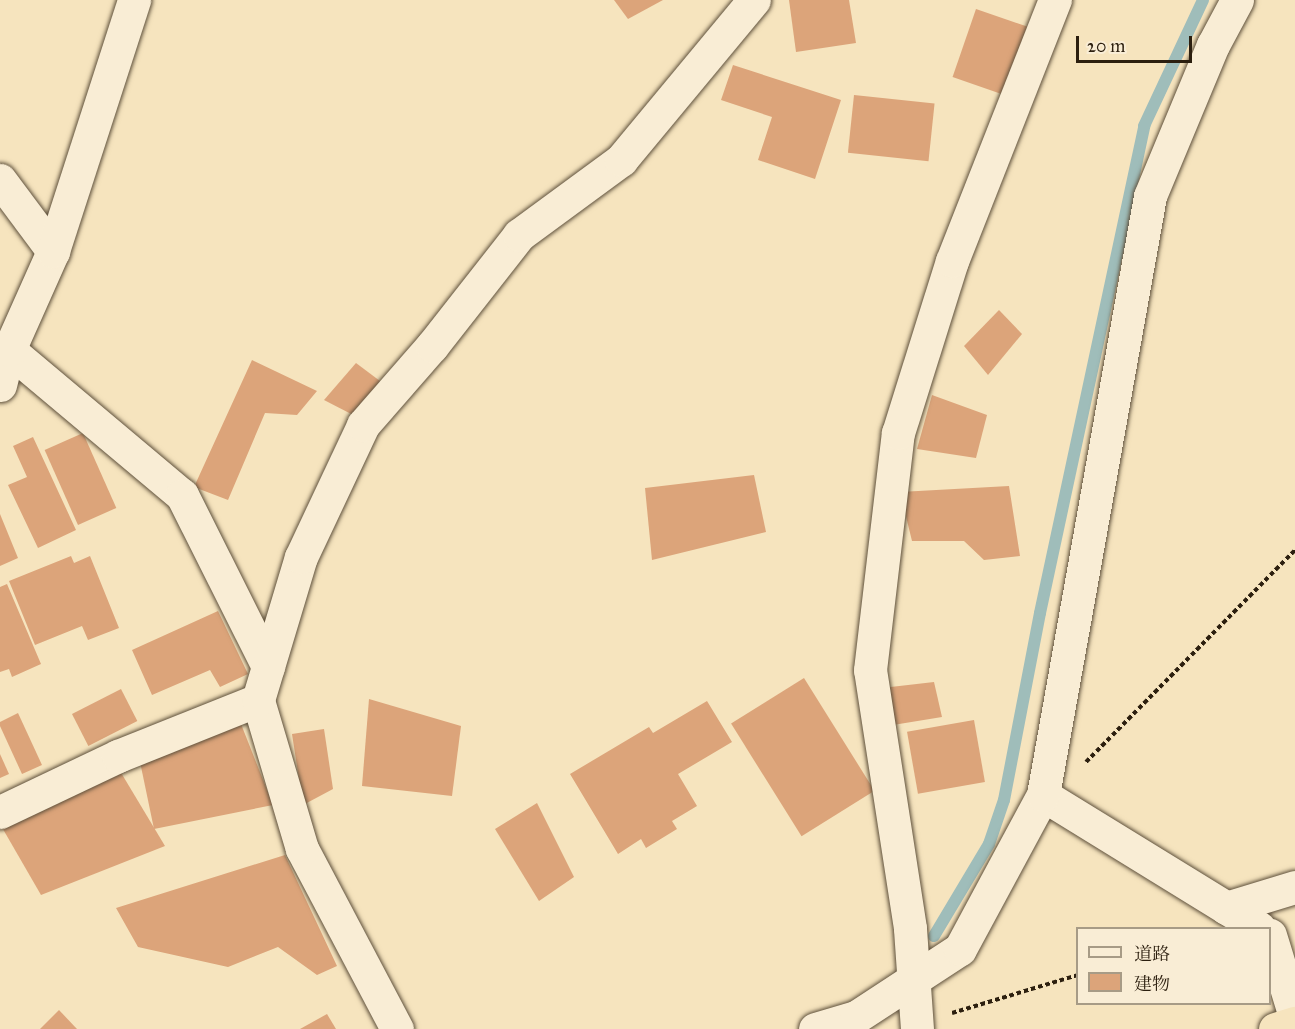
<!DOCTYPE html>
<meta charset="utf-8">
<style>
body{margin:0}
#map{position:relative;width:1295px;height:1029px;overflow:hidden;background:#f6e4be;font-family:"IM FELL Great Primer","Noto Serif JP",serif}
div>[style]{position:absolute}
.stream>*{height:12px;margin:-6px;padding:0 6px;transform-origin:6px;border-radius:6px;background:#9fbdba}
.building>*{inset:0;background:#dca47a;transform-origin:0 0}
.path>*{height:4px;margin-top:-2px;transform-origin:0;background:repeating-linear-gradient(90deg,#2c1f0f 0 4.5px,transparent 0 7.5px)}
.roads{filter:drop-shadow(0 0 2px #5e503b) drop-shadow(0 0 2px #5e503b)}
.minor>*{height:33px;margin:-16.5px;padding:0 16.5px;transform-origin:16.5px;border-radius:16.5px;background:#f9edd5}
.trunk>*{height:33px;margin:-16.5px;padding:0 16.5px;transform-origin:16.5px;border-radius:16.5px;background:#f6e4be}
span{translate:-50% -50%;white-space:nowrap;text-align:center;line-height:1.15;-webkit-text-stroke:5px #f9edd5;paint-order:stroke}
.legend{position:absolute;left:1076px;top:927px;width:195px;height:78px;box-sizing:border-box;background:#f9edd5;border:2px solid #a79b86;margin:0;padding:8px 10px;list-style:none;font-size:18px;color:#2c1f0f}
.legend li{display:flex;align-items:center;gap:12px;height:30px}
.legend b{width:30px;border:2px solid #a79b86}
.scale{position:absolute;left:1076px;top:36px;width:116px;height:27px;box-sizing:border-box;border:3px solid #2c1f0f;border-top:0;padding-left:8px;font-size:18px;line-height:21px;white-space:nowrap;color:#2c1f0f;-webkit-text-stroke:4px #f9edd5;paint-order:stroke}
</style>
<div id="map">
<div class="stream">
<i style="left:934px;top:936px;width:107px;rotate:-59.1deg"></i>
<i style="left:989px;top:844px;width:46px;rotate:-71.2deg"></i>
<i style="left:1004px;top:800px;width:190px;rotate:-79.1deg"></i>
<i style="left:1040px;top:613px;width:498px;rotate:-77.9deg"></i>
<i style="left:1144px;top:126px;width:139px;rotate:-64.9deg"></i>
</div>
<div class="building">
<i style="clip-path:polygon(614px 0,663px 0,628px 19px)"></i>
<i style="clip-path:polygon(789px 0,849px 0,856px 43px,796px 52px)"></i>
<i style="left:976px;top:9px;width:54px;height:72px;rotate:19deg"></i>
<i style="clip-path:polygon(733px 65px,841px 100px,815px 179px,758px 160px,772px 117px,721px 100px)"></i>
<i style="left:854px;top:95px;width:81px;height:58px;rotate:6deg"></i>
<i style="clip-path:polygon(999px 310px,1022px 334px,988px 375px,964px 346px)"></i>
<i style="clip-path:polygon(252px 360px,317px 391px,297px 415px,265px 413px,228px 500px,194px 487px)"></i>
<i style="clip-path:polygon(356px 363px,380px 381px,357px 417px,324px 400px)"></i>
<i style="clip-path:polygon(932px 395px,987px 415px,976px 458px,917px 449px)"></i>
<i style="left:83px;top:433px;width:82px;height:42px;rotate:66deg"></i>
<i style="clip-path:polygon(33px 437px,76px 530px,38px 548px,8px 485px,27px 477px,13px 446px)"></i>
<i style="clip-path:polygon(754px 475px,766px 532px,652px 560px,645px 488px)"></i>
<i style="clip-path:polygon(1009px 486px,1020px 556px,984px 560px,964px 541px,912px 541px,900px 492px)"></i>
<i style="clip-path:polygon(0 514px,18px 558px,0 566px)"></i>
<i style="clip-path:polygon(71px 556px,74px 563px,90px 556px,119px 628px,88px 640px,82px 626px,35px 645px,9px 581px)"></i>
<i style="clip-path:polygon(7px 584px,41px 664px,12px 677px,9px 669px,0 672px,0 587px)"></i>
<i style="clip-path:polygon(218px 611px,248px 674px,220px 687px,210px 670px,152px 695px,132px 650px)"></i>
<i style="left:804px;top:678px;width:133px;height:86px;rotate:58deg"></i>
<i style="clip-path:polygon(934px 682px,942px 717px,893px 725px,882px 688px)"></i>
<i style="left:121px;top:689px;width:36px;height:55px;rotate:63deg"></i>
<i style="clip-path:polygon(369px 699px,461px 726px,452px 796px,362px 786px)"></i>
<i style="clip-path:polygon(707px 701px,732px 742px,678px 774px,697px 806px,672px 821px,677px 829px,646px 848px,641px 839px,618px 854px,570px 774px,649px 727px,653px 733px)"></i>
<i style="clip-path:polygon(18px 713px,42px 765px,22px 774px,0 726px,0 722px)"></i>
<i style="clip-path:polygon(239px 719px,273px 805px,154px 829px,139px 757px)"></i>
<i style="left:974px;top:720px;width:63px;height:68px;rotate:80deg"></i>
<i style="clip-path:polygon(324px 729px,333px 789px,303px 805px,292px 734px)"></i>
<i style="clip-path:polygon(0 754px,9px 774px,0 778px)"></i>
<i style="clip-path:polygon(120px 771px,165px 846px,41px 895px,0 824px)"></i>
<i style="clip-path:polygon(537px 803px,574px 877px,539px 901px,495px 829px)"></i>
<i style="clip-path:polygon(285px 855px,337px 966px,317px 975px,278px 947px,228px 967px,138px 947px,116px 908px)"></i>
<i style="clip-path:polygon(59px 1010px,77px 1029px,40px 1029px)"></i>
<i style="clip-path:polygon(327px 1014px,336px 1029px,300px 1029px)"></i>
</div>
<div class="path">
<i style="left:1086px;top:762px;width:298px;rotate:-45.4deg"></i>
<i style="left:952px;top:1013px;width:132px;rotate:-16.8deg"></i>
</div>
<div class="roads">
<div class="minor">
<i style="left:0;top:180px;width:89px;rotate:53.3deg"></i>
<i style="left:9px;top:350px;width:226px;rotate:40deg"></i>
<i style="left:182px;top:495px;width:192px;rotate:63.4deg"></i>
<i style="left:0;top:385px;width:36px;rotate:-76deg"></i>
<i style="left:9px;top:350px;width:108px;rotate:-66deg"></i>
<i style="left:53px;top:251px;width:264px;rotate:-72.1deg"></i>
<i style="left:1043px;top:795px;width:254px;rotate:31.6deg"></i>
<i style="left:0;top:812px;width:131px;rotate:-25.4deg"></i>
<i style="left:118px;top:756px;width:151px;rotate:-21.8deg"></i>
<i style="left:1226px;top:908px;width:72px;rotate:-16.9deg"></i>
<i style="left:1270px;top:935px;width:86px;rotate:73deg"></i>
<i style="left:397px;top:1029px;width:204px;rotate:-117.8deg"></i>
<i style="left:302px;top:849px;width:155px;rotate:-106.5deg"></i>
<i style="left:258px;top:700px;width:149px;rotate:-73.3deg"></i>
<i style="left:301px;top:557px;width:146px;rotate:-64.8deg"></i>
<i style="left:363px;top:425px;width:105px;rotate:-48.9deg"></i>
<i style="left:432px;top:346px;width:141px;rotate:-51.9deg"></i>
<i style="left:519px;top:235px;width:127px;rotate:-36.3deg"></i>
<i style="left:621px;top:160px;width:208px;rotate:-50.3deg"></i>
<i style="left:815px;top:1029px;width:43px;rotate:-16.3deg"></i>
<i style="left:856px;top:1017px;width:124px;rotate:-33.2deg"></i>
<i style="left:960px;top:949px;width:175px;rotate:-61.7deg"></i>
<i style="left:1043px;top:795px;width:608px;rotate:-79.87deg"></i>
<i style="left:1150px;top:196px;width:164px;rotate:-67.4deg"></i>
<i style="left:1213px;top:45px;width:51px;rotate:-61.9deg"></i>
<i style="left:917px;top:1029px;width:101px;rotate:-94deg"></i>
<i style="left:910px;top:928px;width:261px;rotate:-98.8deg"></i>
<i style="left:870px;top:670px;width:239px;rotate:-83.3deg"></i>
<i style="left:898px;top:433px;width:180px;rotate:-72.6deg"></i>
<i style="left:952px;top:261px;width:281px;rotate:-68.5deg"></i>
</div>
<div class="trunk">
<i style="left:1275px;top:1029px;width:21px;rotate:-17deg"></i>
</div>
</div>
<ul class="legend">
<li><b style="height:8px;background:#f9edd5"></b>道路</li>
<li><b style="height:16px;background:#dca47a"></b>建物</li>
</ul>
<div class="scale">20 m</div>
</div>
